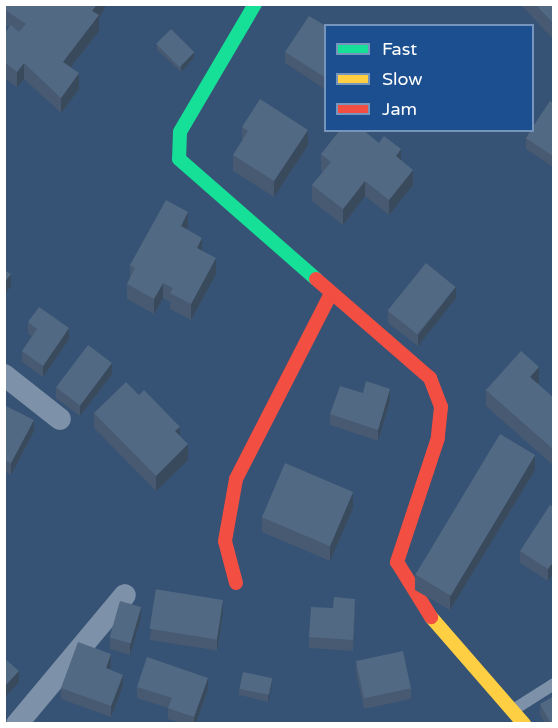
<!DOCTYPE html>
<style>
body{margin:0}
#map{position:relative;width:558px;height:728px;overflow:hidden;background:#365274;font-family:"Varela Round",sans-serif}
div>[style]{position:absolute}
.lane>*{height:12px;margin:-6px;padding:0 6px;transform-origin:6px;border-radius:6px;background:#7d92a8}
.street>*{height:22px;margin:-11px;padding:0 11px;transform-origin:11px;border-radius:11px;background:#7d92a8}
.fast>*{height:14px;margin:-7px;padding:0 7px;transform-origin:7px;border-radius:7px;background:#16e098}
.slow>*{height:14px;margin:-7px;padding:0 7px;transform-origin:7px;border-radius:7px;background:#ffcf43}
.jam>*{height:14px;margin:-7px;padding:0 7px;transform-origin:7px;border-radius:7px;background:#f24e42}
.wall>*{inset:0;background:#475a72;transform-origin:0 0}
.shaded-wall>*{inset:0;background:#394a5c}
.building>*{inset:0;background:#526984;transform-origin:0 0}
span{translate:-50% -50%;white-space:nowrap;text-align:center;line-height:1.15;-webkit-text-stroke:5px #1b4f8f;paint-order:stroke}
.frame{position:absolute;inset:0;border:6px solid #fff;pointer-events:none}
.legend{position:absolute;left:324px;top:24px;width:210px;height:108px;box-sizing:border-box;background:#1b4f8f;border:2px solid #7695bc;margin:0;padding:8px 10px;list-style:none;font-size:18px;color:#fff}
.legend li{display:flex;align-items:center;gap:12px;height:30px}
.legend b{width:30px;border:2px solid #7695bc}
</style>
<div id="map">
<div class="lane">
<i style="left:513px;top:710px;width:49px;rotate:-32.4deg"></i>
</div>
<div class="street">
<i style="left:4px;top:375px;width:71px;rotate:38.2deg"></i>
<i style="left:17px;top:724px;width:168px;rotate:-50.1deg"></i>
</div>
<div class="fast">
<i style="left:255px;top:4px;width:148px;rotate:120.4deg"></i>
<i style="left:180px;top:132px;width:27px;rotate:92deg"></i>
<i style="left:179px;top:159px;width:182px;rotate:41.2deg"></i>
</div>
<div class="slow">
<i style="left:431px;top:617px;width:142px;rotate:49deg"></i>
</div>
<div class="jam">
<i style="left:316px;top:279px;width:151px;rotate:41deg"></i>
<i style="left:430px;top:378px;width:31px;rotate:69deg"></i>
<i style="left:441px;top:407px;width:31px;rotate:96deg"></i>
<i style="left:438px;top:438px;width:131px;rotate:108.3deg"></i>
<i style="left:397px;top:562px;width:65px;rotate:58.3deg"></i>
<i style="left:236px;top:583px;width:43px;rotate:-104.7deg"></i>
<i style="left:225px;top:541px;width:63px;rotate:-79.9deg"></i>
<i style="left:236px;top:479px;width:209px;rotate:-62.9deg"></i>
</div>
<div class="wall">
<i style="clip-path:polygon(4px 4px,105px 4px,105px 8px,99px 18px,99px 31px,71px 67px,79px 89px,61px 113px,24px 79px,17px 87px,4px 78px,4px 34px,9px 28px,4px 24px)"></i>
<i style="clip-path:polygon(520px 4px,554px 4px,554px 40px)"></i>
<i style="clip-path:polygon(326px 26px,326px 90px,285px 63px,285px 52px)"></i>
<i style="clip-path:polygon(157px 44px,194px 58px,181px 72px,157px 50px)"></i>
<i style="clip-path:polygon(554px 103px,553px 167px,526px 149px,526px 138px)"></i>
<i style="clip-path:polygon(242px 127px,308px 145px,274px 197px,233px 171px,233px 155px,242px 142px)"></i>
<i style="clip-path:polygon(321px 154px,401px 161px,413px 185px,389px 215px,365px 196px,343px 225px,312px 201px,312px 185px,323px 172px,321px 170px)"></i>
<i style="clip-path:polygon(188px 227px,187px 230px,202px 251px,216px 274px,191px 320px,170px 309px,170px 302px,163px 298px,154px 314px,127px 299px,127px 284px,130px 278px,130px 265px)"></i>
<i style="clip-path:polygon(456px 298px,418px 346px,388px 323px,388px 311px)"></i>
<i style="clip-path:polygon(28px 322px,69px 339px,43px 377px,22px 362px,22px 351px,32px 336px,28px 334px)"></i>
<i style="clip-path:polygon(112px 374px,80px 416px,56px 398px,56px 387px)"></i>
<i style="clip-path:polygon(539px 382px,537px 384px,554px 398px,554px 466px,486px 406px,486px 390px)"></i>
<i style="clip-path:polygon(390px 400px,378px 441px,330px 425px,330px 414px)"></i>
<i style="clip-path:polygon(5px 405px,34px 431px,11px 475px,4px 471px)"></i>
<i style="clip-path:polygon(94px 413px,180px 436px,188px 460px,156px 491px,94px 428px)"></i>
<i style="clip-path:polygon(535px 470px,450px 610px,415px 590px,415px 574px)"></i>
<i style="clip-path:polygon(554px 507px,554px 572px,548px 581px,520px 563px,520px 551px)"></i>
<i style="clip-path:polygon(353px 508px,330px 561px,262px 532px,262px 517px)"></i>
<i style="clip-path:polygon(333px 608px,355px 610px,353px 651px,309px 648px,309px 637px)"></i>
<i style="left:223px;top:612px;width:39px;height:68px;rotate:99deg"></i>
<i style="clip-path:polygon(141px 618px,130px 655px,110px 649px,110px 638px)"></i>
<i style="clip-path:polygon(356px 661px,411px 688px,411px 699px,364px 709px,356px 672px)"></i>
<i style="clip-path:polygon(111px 666px,109px 670px,123px 686px,111px 717px,61px 699px,61px 688px)"></i>
<i style="clip-path:polygon(272px 684px,268px 702px,239px 695px,239px 689px)"></i>
<i style="clip-path:polygon(137px 687px,208px 689px,196px 723px,181px 723px,168px 719px,168px 708px,137px 698px)"></i>
<i style="clip-path:polygon(540px 704px,554px 723px,545px 723px,540px 715px)"></i>
</div>
<div class="shaded-wall">
<i style="clip-path:polygon(97px 4px,105px 4px,105px 8px,99px 18px,99px 31px,63px 77px,63px 62px,92px 11px)"></i>
<i style="clip-path:polygon(194px 52px,194px 58px,181px 72px,181px 66px)"></i>
<i style="clip-path:polygon(24px 63px,24px 79px,17px 87px,17px 72px)"></i>
<i style="clip-path:polygon(79px 73px,79px 89px,61px 113px,61px 98px)"></i>
<i style="clip-path:polygon(308px 130px,308px 145px,274px 197px,274px 181px)"></i>
<i style="clip-path:polygon(401px 149px,401px 165px,396px 156px)"></i>
<i style="clip-path:polygon(413px 170px,413px 185px,389px 215px,389px 200px)"></i>
<i style="clip-path:polygon(365px 181px,365px 196px,343px 225px,343px 209px)"></i>
<i style="clip-path:polygon(188px 212px,188px 227px,181px 242px,181px 226px)"></i>
<i style="clip-path:polygon(202px 238px,202px 254px,197px 248px)"></i>
<i style="clip-path:polygon(216px 258px,216px 274px,191px 320px,191px 304px)"></i>
<i style="clip-path:polygon(11px 274px,11px 286px,4px 295px,4px 283px)"></i>
<i style="clip-path:polygon(163px 283px,163px 298px,154px 314px,154px 299px)"></i>
<i style="clip-path:polygon(456px 287px,456px 298px,418px 346px,418px 335px)"></i>
<i style="clip-path:polygon(69px 328px,69px 339px,43px 377px,43px 366px)"></i>
<i style="clip-path:polygon(112px 363px,112px 374px,80px 416px,80px 405px)"></i>
<i style="clip-path:polygon(539px 367px,539px 382px,530px 392px,530px 377px)"></i>
<i style="clip-path:polygon(390px 389px,390px 400px,378px 441px,378px 430px)"></i>
<i style="clip-path:polygon(34px 420px,34px 431px,11px 475px,11px 463px)"></i>
<i style="clip-path:polygon(180px 427px,180px 442px,175px 431px)"></i>
<i style="clip-path:polygon(188px 444px,188px 460px,156px 491px,156px 476px)"></i>
<i style="clip-path:polygon(535px 455px,535px 470px,450px 610px,450px 595px)"></i>
<i style="clip-path:polygon(353px 492px,353px 508px,330px 561px,330px 546px)"></i>
<i style="clip-path:polygon(554px 561px,554px 572px,548px 581px,548px 569px)"></i>
<i style="clip-path:polygon(223px 600px,223px 612px,217px 651px,217px 640px)"></i>
<i style="clip-path:polygon(141px 607px,141px 618px,130px 655px,130px 644px)"></i>
<i style="clip-path:polygon(111px 654px,111px 666px,106px 679px,106px 668px)"></i>
<i style="clip-path:polygon(19px 671px,19px 682px,4px 698px,4px 687px)"></i>
<i style="clip-path:polygon(123px 675px,123px 686px,111px 717px,111px 706px)"></i>
<i style="clip-path:polygon(208px 678px,208px 689px,196px 723px,194px 723px,194px 717px)"></i>
<i style="clip-path:polygon(272px 678px,272px 684px,268px 702px,268px 696px)"></i>
</div>
<div class="building">
<i style="clip-path:polygon(4px 4px,97px 4px,92px 11px,99px 15px,63px 62px,79px 73px,61px 98px,24px 63px,17px 72px,4px 62px,4px 34px,11px 25px,19px 32px,26px 24px,4px 9px)"></i>
<i style="clip-path:polygon(535px 4px,554px 4px,554px 24px)"></i>
<i style="clip-path:polygon(309px 16px,326px 26px,326px 30px,323px 34px,326px 36px,326px 78px,285px 52px)"></i>
<i style="left:171px;top:29px;width:33px;height:21px;rotate:45deg"></i>
<i style="clip-path:polygon(260px 99px,308px 130px,274px 181px,233px 155px,248px 131px,242px 127px)"></i>
<i style="clip-path:polygon(550px 101px,554px 103px,553px 156px,526px 138px,531px 130px,532px 130px,532px 128px)"></i>
<i style="clip-path:polygon(340px 130px,363px 130px,379px 143px,384px 136px,401px 149px,396px 156px,413px 170px,389px 200px,365px 181px,343px 209px,312px 185px,331px 162px,321px 154px)"></i>
<i style="clip-path:polygon(166px 200px,188px 212px,181px 226px,202px 238px,197px 248px,216px 258px,191px 304px,170px 293px,173px 288px,163px 283px,154px 299px,127px 284px,135px 268px,130px 265px)"></i>
<i style="left:426px;top:263px;width:38px;height:61px;rotate:39deg"></i>
<i style="clip-path:polygon(4px 270px,11px 274px,4px 283px)"></i>
<i style="clip-path:polygon(39px 307px,69px 328px,43px 366px,22px 351px,37px 329px,28px 322px)"></i>
<i style="left:88px;top:345px;width:30px;height:53px;rotate:37deg"></i>
<i style="clip-path:polygon(521px 351px,539px 367px,530px 377px,554px 398px,554px 450px,486px 390px)"></i>
<i style="clip-path:polygon(366px 381px,390px 389px,378px 430px,330px 414px,340px 386px,363px 393px)"></i>
<i style="clip-path:polygon(126px 382px,139px 395px,144px 390px,180px 427px,175px 431px,188px 444px,156px 476px,94px 413px)"></i>
<i style="clip-path:polygon(4px 405px,34px 420px,11px 463px,4px 460px)"></i>
<i style="left:500px;top:434px;width:41px;height:164px;rotate:31deg"></i>
<i style="left:285px;top:463px;width:74px;height:59px;rotate:23deg"></i>
<i style="clip-path:polygon(550px 505px,554px 507px,554px 561px,548px 569px,520px 551px)"></i>
<i style="clip-path:polygon(334px 597px,355px 599px,353px 640px,309px 637px,311px 607px,333px 608px)"></i>
<i style="left:223px;top:600px;width:40px;height:68px;rotate:99deg"></i>
<i style="left:120px;top:601px;width:22px;height:38px;rotate:16deg"></i>
<i style="clip-path:polygon(78px 642px,111px 654px,106px 668px,123px 675px,111px 706px,61px 688px)"></i>
<i style="left:403px;top:651px;width:38px;height:48px;rotate:78deg"></i>
<i style="clip-path:polygon(147px 657px,208px 678px,194px 717px,168px 708px,172px 698px,137px 687px)"></i>
<i style="clip-path:polygon(4px 658px,19px 671px,4px 687px)"></i>
<i style="left:243px;top:672px;width:30px;height:17px;rotate:12deg"></i>
<i style="clip-path:polygon(554px 696px,554px 721px,550px 722px,540px 704px)"></i>
</div>
<div class="frame"></div>
<ul class="legend">
<li><b style="height:8px;background:#16e098"></b>Fast</li>
<li><b style="height:8px;background:#ffcf43"></b>Slow</li>
<li><b style="height:8px;background:#f24e42"></b>Jam</li>
</ul>
</div>
